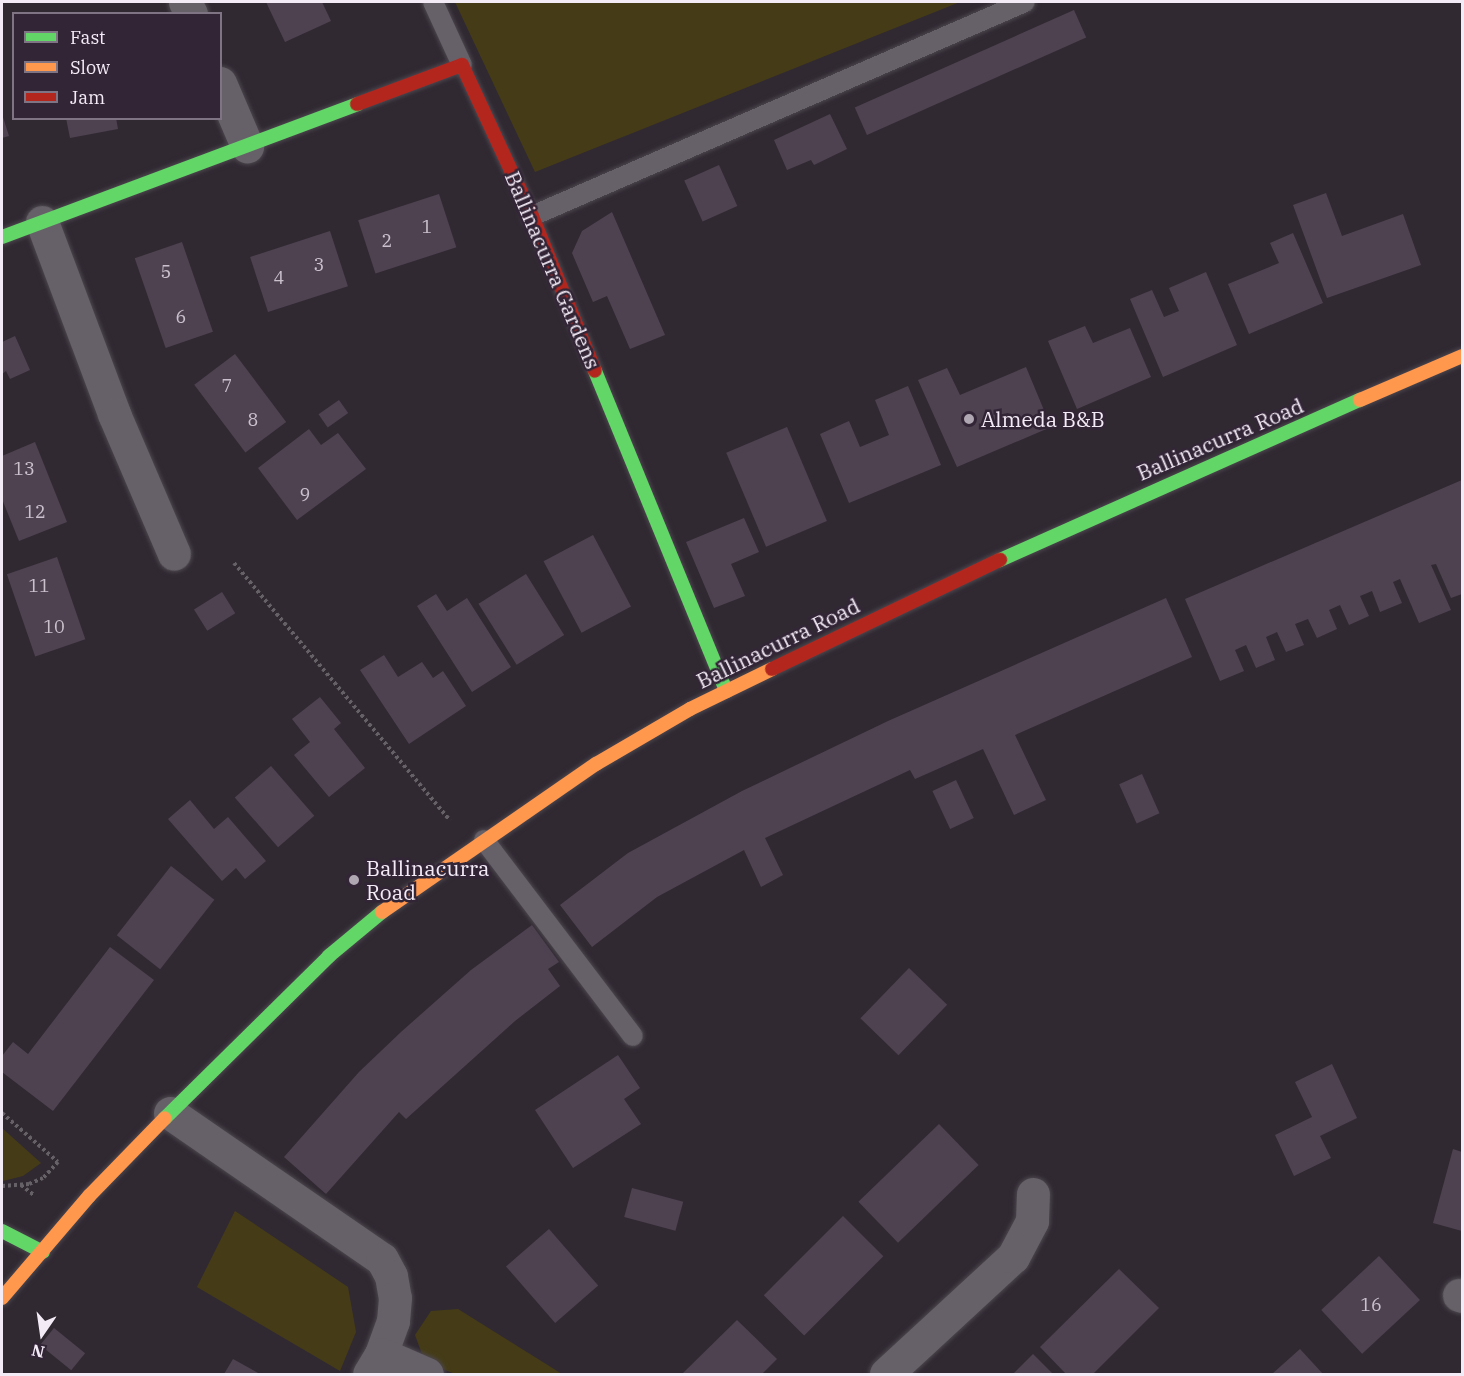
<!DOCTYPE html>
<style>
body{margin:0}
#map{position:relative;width:1464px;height:1376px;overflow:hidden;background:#302932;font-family:"IBM Plex Serif",serif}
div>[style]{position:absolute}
.green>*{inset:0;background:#453c17}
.building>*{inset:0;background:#4e4251;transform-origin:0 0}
.path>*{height:4px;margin-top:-2px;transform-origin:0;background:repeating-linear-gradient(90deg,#666067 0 3px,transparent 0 6px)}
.roads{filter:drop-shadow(0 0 2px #4c464e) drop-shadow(0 0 2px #4c464e)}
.lane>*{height:20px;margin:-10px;padding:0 10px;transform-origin:10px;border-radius:10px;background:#666168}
.street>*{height:33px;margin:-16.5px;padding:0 16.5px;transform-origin:16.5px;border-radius:16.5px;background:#666168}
.fast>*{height:14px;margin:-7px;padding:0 7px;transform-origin:7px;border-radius:7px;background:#63d668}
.slow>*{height:14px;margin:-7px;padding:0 7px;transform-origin:7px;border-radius:7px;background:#ff974d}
.jam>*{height:14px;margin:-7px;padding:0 7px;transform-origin:7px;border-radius:7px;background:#b3261e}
.dots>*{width:16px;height:16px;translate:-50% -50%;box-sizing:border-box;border:3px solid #322536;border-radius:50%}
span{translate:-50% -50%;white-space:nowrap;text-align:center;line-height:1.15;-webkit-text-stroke:5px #322536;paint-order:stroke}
.number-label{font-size:18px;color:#cac1cd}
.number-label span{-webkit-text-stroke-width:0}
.street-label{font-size:21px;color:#f3ebf6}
.poi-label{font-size:21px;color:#f3ebf6}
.left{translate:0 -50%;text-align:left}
.frame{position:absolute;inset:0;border:3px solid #f3ebf6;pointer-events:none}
.legend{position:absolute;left:12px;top:12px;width:210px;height:108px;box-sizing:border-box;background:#322536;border:2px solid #7f7483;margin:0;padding:8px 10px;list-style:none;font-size:18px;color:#f3ebf6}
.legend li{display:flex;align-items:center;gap:12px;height:30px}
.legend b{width:30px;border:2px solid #7f7483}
.north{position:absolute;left:12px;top:1304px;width:60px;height:60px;-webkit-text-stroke:4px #322536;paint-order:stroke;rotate:193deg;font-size:16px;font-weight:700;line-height:24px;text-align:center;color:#f3ebf6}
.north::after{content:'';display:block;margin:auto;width:21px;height:27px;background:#f3ebf6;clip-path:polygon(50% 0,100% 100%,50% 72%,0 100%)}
</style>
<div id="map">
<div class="green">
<i style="clip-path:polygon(455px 2px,960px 2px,535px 172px)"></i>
<i style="clip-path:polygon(2px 1128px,41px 1163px,23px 1176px,3px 1181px)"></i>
<i style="clip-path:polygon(235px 1211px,348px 1287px,356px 1332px,340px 1371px,197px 1287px)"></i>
<i style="clip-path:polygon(458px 1309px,562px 1374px,455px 1374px,425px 1362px,415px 1335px,431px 1311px)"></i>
</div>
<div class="building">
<i style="clip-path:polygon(266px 2px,322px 2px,331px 21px,285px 42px)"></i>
<i style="left:1074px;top:10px;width:30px;height:240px;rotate:66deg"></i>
<i style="clip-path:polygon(2px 114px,9px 136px,2px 138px)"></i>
<i style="clip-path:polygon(830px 114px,847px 149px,814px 165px,811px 160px,787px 170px,774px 140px)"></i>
<i style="clip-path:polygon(66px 118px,116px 118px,118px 129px,70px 138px)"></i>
<i style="left:719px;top:165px;width:45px;height:38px;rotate:66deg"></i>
<i style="clip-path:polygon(1326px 193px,1342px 236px,1403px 214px,1421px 265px,1327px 298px,1293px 205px)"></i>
<i style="left:439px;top:194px;width:56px;height:85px;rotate:72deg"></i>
<i style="clip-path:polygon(612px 212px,665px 335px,630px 349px,607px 296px,593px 302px,572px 253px,582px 231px)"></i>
<i style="left:330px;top:231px;width:58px;height:84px;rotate:72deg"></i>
<i style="clip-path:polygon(1293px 233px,1323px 303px,1249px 334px,1228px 284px,1279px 263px,1270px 243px)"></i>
<i style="left:182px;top:242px;width:95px;height:50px;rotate:71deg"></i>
<i style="clip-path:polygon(1206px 272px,1237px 345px,1163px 377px,1130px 299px,1152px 290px,1164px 317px,1179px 311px,1169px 288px)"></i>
<i style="clip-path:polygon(1085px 326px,1093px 343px,1130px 328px,1151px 377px,1077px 409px,1048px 341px)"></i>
<i style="clip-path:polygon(15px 336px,30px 370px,10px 379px,6px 371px,2px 374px,2px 342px)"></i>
<i style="left:235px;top:354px;width:85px;height:51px;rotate:53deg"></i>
<i style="clip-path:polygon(1026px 367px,1051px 427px,957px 467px,918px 380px,947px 368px,960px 395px)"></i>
<i style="clip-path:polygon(908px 386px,941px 465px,849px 503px,820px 434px,849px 421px,860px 447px,889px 435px,875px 400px)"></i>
<i style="left:339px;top:400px;width:16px;height:25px;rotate:55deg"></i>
<i style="left:787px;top:427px;width:102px;height:66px;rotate:67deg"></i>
<i style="clip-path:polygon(309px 429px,321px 445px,338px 433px,366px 469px,297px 520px,258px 468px)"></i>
<i style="clip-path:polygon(35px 442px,67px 522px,19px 541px,2px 499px,2px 456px)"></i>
<i style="clip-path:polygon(1462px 480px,1462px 594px,1451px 598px,1436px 564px,1431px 565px,1451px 610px,1419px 623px,1400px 579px,1393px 582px,1402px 603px,1380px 612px,1372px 591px,1360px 596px,1369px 616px,1349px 625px,1340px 605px,1329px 610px,1337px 629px,1317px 638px,1308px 619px,1295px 624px,1304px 645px,1286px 652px,1277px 632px,1266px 637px,1275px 660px,1256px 668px,1246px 645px,1235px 650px,1244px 671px,1220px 681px,1185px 599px)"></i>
<i style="clip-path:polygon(744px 518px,759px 552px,731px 564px,745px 596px,714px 608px,686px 542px)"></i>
<i style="left:593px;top:535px;width:81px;height:56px;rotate:62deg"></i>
<i style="left:57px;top:557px;width:87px;height:53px;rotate:71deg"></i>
<i style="left:526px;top:574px;width:72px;height:56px;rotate:58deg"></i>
<i style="left:222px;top:592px;width:25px;height:33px;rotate:58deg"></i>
<i style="clip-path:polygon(436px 594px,447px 611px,467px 598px,511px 667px,472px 692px,417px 606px)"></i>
<i style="clip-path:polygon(1166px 598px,1192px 657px,1015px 735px,1046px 800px,1014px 815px,983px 749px,915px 779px,910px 770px,765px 838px,783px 875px,761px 887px,744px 850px,657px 897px,592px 947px,560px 905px,628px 853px,742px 791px,888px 721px)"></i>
<i style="clip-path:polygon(384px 655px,398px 677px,422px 662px,433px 678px,443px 671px,466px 706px,409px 744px,360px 670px)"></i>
<i style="clip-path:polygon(320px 697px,341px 723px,334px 729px,365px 768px,329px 797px,294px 755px,310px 742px,292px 719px)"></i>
<i style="left:271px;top:766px;width:66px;height:48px;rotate:49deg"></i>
<i style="left:1142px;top:774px;width:43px;height:25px;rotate:66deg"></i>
<i style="left:956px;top:780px;width:42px;height:26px;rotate:65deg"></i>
<i style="clip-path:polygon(190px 800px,214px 829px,228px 817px,266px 861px,245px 879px,236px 868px,222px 881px,168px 819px)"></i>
<i style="left:171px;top:866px;width:55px;height:88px;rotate:38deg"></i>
<i style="clip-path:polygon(532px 925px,559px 962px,548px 969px,560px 986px,515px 1021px,406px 1119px,399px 1112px,326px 1194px,284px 1157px,359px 1072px,401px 1032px,471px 970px)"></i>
<i style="clip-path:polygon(110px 947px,154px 980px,53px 1111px,2px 1072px,2px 1056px,13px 1042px,28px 1054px)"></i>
<i style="left:909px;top:968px;width:53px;height:70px;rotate:44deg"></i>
<i style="clip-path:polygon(618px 1055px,640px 1088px,624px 1099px,641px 1124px,573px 1168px,535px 1110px)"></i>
<i style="clip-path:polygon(1332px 1064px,1357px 1118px,1320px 1136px,1331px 1158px,1294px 1176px,1275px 1135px,1312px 1117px,1295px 1082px)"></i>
<i style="left:939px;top:1124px;width:57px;height:112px;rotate:46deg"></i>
<i style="clip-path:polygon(1453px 1149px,1462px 1152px,1462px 1231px,1433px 1223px)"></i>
<i style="left:632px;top:1188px;width:53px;height:30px;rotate:15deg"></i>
<i style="left:843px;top:1216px;width:57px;height:112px;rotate:45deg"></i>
<i style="left:549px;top:1229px;width:75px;height:57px;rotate:49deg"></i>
<i style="left:1379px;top:1256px;width:60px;height:79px;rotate:47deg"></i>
<i style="clip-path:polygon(1119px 1269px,1159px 1308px,1093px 1374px,1066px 1374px,1040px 1347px)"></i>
<i style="clip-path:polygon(737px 1320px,777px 1359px,762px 1374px,682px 1374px)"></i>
<i style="left:54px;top:1328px;width:40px;height:22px;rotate:39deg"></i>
<i style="clip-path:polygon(1300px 1349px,1323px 1374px,1272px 1374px)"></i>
<i style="clip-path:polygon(1033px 1354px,1053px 1374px,1013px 1374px)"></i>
<i style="clip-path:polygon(233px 1359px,260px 1374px,224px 1374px)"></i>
</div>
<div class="path">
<i style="left:234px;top:563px;width:336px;rotate:50deg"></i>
<i style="left:2px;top:1113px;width:74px;rotate:41.2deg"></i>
<i style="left:58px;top:1162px;width:22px;rotate:133deg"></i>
<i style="left:43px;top:1178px;width:15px;rotate:157deg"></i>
<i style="left:29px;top:1184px;width:27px;rotate:176deg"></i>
<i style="left:21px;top:1185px;width:16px;rotate:38deg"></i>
</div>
<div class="roads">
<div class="lane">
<i style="left:433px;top:2px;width:69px;rotate:65.3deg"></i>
<i style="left:532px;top:216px;width:537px;rotate:-23.46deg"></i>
<i style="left:484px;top:840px;width:246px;rotate:52.8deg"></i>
</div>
<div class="street">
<i style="left:185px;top:2px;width:13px;rotate:63deg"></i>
<i style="left:220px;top:83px;width:69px;rotate:66.8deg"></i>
<i style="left:42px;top:222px;width:205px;rotate:69.4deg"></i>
<i style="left:114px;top:414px;width:152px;rotate:66.8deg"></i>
<i style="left:170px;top:1113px;width:257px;rotate:34.6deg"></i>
<i style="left:382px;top:1259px;width:19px;rotate:62deg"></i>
<i style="left:391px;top:1276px;width:22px;rotate:80deg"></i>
<i style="left:395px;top:1298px;width:23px;rotate:95deg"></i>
<i style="left:393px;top:1321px;width:35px;rotate:110deg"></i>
<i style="left:381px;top:1354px;width:23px;rotate:121deg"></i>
<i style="left:1459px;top:1295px;width:3px;rotate:18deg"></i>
<i style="left:381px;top:1354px;width:50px;rotate:23.5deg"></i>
<i style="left:886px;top:1374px;width:173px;rotate:-42.7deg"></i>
<i style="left:1013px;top:1257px;width:41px;rotate:-62.2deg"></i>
<i style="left:1032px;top:1221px;width:27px;rotate:-88deg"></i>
</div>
<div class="fast">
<i style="left:2px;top:237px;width:379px;rotate:-20.5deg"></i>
<i style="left:595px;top:371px;width:346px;rotate:67.7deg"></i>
<i style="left:1000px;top:560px;width:394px;rotate:-24deg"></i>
<i style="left:165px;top:1118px;width:231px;rotate:-44.6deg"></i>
<i style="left:329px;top:956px;width:69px;rotate:-39.7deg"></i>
<i style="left:2px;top:1231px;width:46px;rotate:27.1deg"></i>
</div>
<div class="slow">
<i style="left:1360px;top:400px;width:111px;rotate:-23.3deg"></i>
<i style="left:382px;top:912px;width:260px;rotate:-34.7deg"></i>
<i style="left:596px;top:764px;width:109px;rotate:-30.3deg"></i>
<i style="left:690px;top:709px;width:91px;rotate:-26deg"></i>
<i style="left:2px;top:1298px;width:135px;rotate:-49.5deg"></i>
<i style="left:90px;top:1195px;width:107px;rotate:-45.8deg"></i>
</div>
<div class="jam">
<i style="left:357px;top:104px;width:112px;rotate:-20.4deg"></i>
<i style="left:462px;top:65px;width:166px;rotate:65.1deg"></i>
<i style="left:532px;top:216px;width:167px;rotate:67.9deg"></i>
<i style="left:772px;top:669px;width:253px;rotate:-25.6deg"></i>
</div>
</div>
<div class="dots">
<i style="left:969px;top:419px;background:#afa7b1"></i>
<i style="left:354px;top:880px;background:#afa7b1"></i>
</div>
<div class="number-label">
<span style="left:427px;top:227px">1</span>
<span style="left:387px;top:241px">2</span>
<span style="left:319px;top:265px">3</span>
<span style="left:166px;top:272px">5</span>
<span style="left:279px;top:278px">4</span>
<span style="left:181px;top:317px">6</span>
<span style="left:227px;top:386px">7</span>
<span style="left:253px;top:420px">8</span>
<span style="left:24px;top:469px">13</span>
<span style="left:305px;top:495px">9</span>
<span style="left:35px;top:512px">12</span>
<span style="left:39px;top:586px">11</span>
<span style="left:54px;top:627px">10</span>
<span style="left:1371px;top:1305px">16</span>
</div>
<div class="street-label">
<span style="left:553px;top:270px;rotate:67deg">Ballinacurra Gardens</span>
<span style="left:1220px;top:439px;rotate:-23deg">Ballinacurra Road</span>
<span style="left:778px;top:643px;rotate:-26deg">Ballinacurra Road</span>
</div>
<div class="poi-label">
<span class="left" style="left:981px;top:419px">Almeda B&amp;B</span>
<span class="left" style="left:366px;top:880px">Ballinacurra<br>Road</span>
</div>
<div class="frame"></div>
<ul class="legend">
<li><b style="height:8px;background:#63d668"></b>Fast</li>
<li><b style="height:8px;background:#ff974d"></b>Slow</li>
<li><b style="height:8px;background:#b3261e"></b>Jam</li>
</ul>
<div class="north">N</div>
</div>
